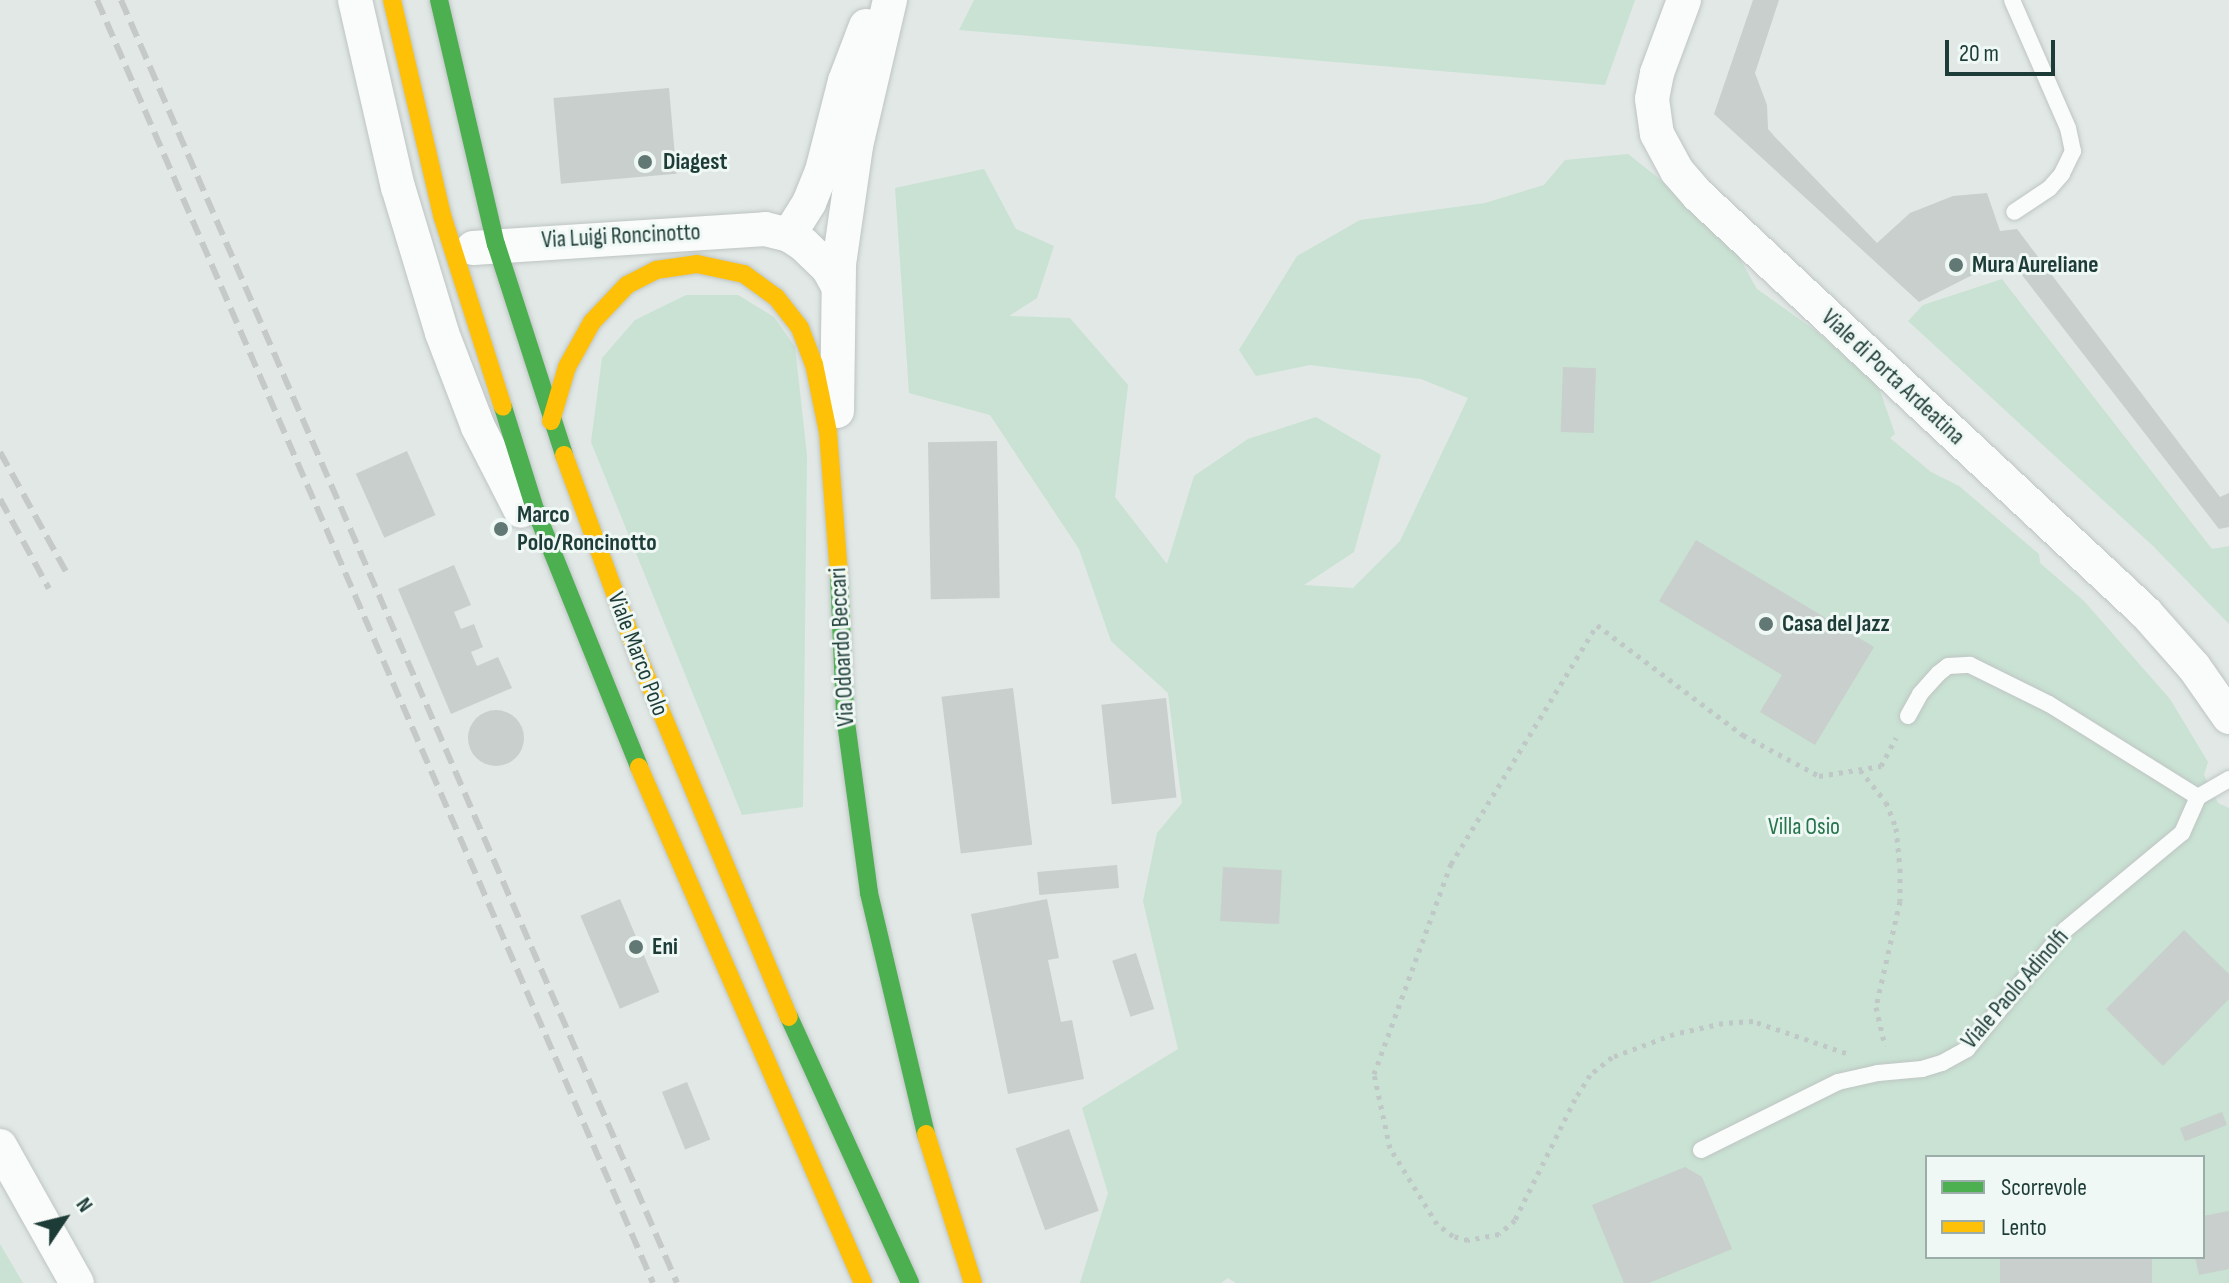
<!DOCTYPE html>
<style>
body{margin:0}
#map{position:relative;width:2229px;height:1283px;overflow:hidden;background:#e1e8e6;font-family:"Sofia Sans Condensed",sans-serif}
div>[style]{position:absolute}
.green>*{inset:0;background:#c9e2d3}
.building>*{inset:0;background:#c8cfcd;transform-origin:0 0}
.round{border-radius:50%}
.path>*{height:5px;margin-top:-2.5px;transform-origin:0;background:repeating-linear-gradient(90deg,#bfc8c6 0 4px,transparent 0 10px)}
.roads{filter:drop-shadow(0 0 2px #bec5c3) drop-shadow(0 0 2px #bec5c3)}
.lane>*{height:16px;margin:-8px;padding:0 8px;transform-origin:8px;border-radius:8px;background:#fafcfb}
.street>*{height:34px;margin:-17px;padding:0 17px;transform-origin:17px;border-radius:17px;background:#fafcfb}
.fast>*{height:18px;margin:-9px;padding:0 9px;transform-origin:9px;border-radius:9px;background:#4caf50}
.slow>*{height:18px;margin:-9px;padding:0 9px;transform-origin:9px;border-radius:9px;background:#ffc107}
.rail>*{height:6px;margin-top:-3px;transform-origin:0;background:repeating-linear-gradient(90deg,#c5cac9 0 16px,transparent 0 24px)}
.dots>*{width:22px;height:22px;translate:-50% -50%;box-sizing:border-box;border:4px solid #eff8f4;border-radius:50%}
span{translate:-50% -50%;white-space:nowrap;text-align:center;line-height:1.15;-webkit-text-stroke:6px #eff8f4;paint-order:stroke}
.poi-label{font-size:24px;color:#1e3c37;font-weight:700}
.left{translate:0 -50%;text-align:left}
.street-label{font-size:24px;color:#1e3c37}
.park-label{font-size:24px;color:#26754c}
.legend{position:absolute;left:1925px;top:1155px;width:280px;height:104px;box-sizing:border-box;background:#eff8f4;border:2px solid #9bada8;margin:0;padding:10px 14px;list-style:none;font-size:24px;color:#1e3c37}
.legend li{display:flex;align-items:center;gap:16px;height:40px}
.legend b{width:40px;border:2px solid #9bada8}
.north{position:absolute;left:24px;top:1179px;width:80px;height:80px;-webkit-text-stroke:6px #eff8f4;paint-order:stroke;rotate:55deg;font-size:22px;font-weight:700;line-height:32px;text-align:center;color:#1e3c37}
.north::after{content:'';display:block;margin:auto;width:28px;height:36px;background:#1e3c37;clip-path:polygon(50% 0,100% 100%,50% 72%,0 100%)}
.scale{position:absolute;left:1945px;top:40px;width:110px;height:36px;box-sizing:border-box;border:4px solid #1e3c37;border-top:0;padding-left:10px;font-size:24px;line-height:28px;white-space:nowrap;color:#1e3c37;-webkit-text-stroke:6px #eff8f4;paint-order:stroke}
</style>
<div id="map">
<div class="green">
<i style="clip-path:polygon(974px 0,1635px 0,1605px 85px,959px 30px)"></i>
<i style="clip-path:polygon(evenodd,1628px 154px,1723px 229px,1757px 289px,1816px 331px,1878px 385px,1895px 434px,1890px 438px,1931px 472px,1959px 486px,2039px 554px,2040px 563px,2084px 601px,2170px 699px,2208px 762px,2204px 775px,2218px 803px,2229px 808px,2229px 1283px,1236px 1283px,1228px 1278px,1221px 1283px,1080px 1283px,1108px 1193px,1082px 1108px,1178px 1049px,1143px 901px,1157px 833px,1182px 803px,1168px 693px,1111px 641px,1079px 549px,990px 415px,909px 393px,895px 188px,984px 169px,1016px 229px,1054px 246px,1037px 298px,1009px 316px,1070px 318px,1128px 385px,1115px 497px,1167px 564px,1194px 476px,1248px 439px,1316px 417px,1381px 455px,1354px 552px,1304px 585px,1353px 588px,1400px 541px,1468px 398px,1421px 379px,1310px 365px,1256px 376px,1239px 350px,1297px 256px,1360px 220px,1485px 203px,1544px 185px,1565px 160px,1628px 154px,1927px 1157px,2203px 1157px,2203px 1257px,1927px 1257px,1927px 1157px)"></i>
<i style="clip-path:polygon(2002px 279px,2212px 549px,2229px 546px,2229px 624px,2153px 546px,1908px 321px,1923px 305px)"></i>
<i style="clip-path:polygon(686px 295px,738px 295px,774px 317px,795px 347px,807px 455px,803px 807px,742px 815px,591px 442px,602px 358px,635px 320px)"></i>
<i style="clip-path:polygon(0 1244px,23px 1283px,0 1283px)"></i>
</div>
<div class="building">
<i style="clip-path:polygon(1753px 0,1779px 0,1755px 73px,1767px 105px,1768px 129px,1775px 137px,1877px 243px,1910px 213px,1953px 196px,1987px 193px,2000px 231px,2017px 229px,2220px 497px,2229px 493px,2229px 527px,2219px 529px,2008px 257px,1919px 302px,1714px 114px)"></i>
<i style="left:669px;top:88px;width:86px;height:116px;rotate:85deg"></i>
<i style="left:1563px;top:367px;width:33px;height:65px;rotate:2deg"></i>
<i style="left:997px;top:441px;width:157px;height:69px;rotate:89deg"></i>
<i style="left:407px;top:451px;width:70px;height:56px;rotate:66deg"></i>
<i style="clip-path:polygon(1696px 540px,1874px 647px,1815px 745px,1760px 712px,1782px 675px,1659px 601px)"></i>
<i style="clip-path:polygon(454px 565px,471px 605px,454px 612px,461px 629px,474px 624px,483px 647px,471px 652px,477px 666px,498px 657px,512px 688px,451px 714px,398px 589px)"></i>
<i style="left:1013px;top:688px;width:158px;height:72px;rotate:83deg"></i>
<i style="left:1166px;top:698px;width:100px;height:65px;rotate:84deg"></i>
<i class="round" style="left:468px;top:710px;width:56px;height:56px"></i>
<i style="left:1117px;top:865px;width:23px;height:80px;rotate:85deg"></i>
<i style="left:1223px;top:867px;width:59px;height:54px;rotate:3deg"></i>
<i style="left:620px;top:899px;width:101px;height:43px;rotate:67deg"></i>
<i style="clip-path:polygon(1047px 899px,1059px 958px,1048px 960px,1061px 1022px,1072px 1020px,1084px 1079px,1008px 1094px,971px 914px)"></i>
<i style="clip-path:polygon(2184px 930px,2229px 974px,2229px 999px,2163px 1066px,2106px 1009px)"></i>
<i style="left:1136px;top:953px;width:59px;height:25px;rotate:72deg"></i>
<i style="left:687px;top:1082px;width:62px;height:27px;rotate:68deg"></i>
<i style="left:2222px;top:1112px;width:14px;height:45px;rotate:69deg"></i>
<i style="left:1069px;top:1129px;width:87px;height:57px;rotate:70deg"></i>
<i style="clip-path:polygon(1685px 1167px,1702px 1177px,1732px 1249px,1649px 1283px,1624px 1283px,1592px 1205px)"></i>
<i style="clip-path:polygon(2229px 1211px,2229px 1269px,2199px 1275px,2195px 1257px,2203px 1257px,2203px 1216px)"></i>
<i style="left:2000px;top:1257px;width:152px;height:27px"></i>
</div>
<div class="path">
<i style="left:1860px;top:770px;width:41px;rotate:50.9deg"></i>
<i style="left:1886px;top:802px;width:28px;rotate:69deg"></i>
<i style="left:1896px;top:828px;width:40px;rotate:84.3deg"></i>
<i style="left:1900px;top:868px;width:33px;rotate:90deg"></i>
<i style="left:1900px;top:901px;width:109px;rotate:102.8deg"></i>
<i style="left:1876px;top:1007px;width:40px;rotate:77deg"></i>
<i style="left:1846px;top:1053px;width:98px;rotate:-161deg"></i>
<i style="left:1753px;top:1021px;width:30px;rotate:176deg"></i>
<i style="left:1723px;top:1023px;width:50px;rotate:167.3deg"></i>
<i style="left:1674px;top:1034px;width:66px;rotate:159.6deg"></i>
<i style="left:1612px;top:1057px;width:28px;rotate:141deg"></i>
<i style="left:1590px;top:1075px;width:28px;rotate:122deg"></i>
<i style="left:1575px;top:1099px;width:135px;rotate:116.4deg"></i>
<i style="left:1515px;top:1220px;width:21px;rotate:139deg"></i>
<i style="left:1499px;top:1234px;width:32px;rotate:169deg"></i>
<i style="left:1468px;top:1240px;width:16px;rotate:-165deg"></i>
<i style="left:1453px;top:1236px;width:20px;rotate:-143deg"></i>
<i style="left:1437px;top:1224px;width:89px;rotate:-121.7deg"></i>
<i style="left:1390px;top:1148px;width:76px;rotate:-102.2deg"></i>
<i style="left:1374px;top:1074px;width:224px;rotate:-69.9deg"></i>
<i style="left:1451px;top:864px;width:280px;rotate:-58.6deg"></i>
<i style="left:1597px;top:625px;width:183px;rotate:37deg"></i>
<i style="left:1743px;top:735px;width:86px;rotate:28.3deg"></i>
<i style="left:1819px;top:776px;width:63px;rotate:-9.2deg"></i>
<i style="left:1881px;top:766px;width:32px;rotate:-62deg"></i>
</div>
<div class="roads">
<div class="lane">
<i style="left:2012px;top:0;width:140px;rotate:66.4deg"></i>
<i style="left:2068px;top:128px;width:24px;rotate:78deg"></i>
<i style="left:2073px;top:151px;width:25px;rotate:116deg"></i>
<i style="left:2062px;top:174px;width:18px;rotate:131deg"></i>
<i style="left:2050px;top:188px;width:43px;rotate:146.3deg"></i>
<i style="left:1908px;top:716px;width:25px;rotate:-61deg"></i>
<i style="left:1920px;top:694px;width:28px;rotate:-48deg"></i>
<i style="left:1939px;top:673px;width:11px;rotate:-38deg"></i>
<i style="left:1948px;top:666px;width:22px;rotate:-3deg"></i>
<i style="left:1970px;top:665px;width:88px;rotate:26.3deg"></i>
<i style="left:2049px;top:704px;width:176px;rotate:32deg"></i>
<i style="left:2198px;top:797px;width:36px;rotate:-30deg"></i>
<i style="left:1701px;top:1150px;width:153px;rotate:-26.4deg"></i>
<i style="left:1838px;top:1082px;width:41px;rotate:-12.7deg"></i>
<i style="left:1878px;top:1073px;width:44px;rotate:-5.2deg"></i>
<i style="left:1922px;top:1069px;width:21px;rotate:-17deg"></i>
<i style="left:1942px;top:1063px;width:29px;rotate:-29deg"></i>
<i style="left:1967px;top:1049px;width:154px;rotate:-50.5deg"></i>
<i style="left:2065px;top:930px;width:152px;rotate:-39.7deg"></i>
<i style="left:2182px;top:833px;width:39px;rotate:-66deg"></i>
</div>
<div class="street">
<i style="left:355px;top:0;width:192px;rotate:77.1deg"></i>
<i style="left:398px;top:187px;width:152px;rotate:73.2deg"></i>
<i style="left:442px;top:333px;width:101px;rotate:69deg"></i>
<i style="left:478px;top:427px;width:94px;rotate:62.9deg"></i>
<i style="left:1684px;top:0;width:78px;rotate:110.3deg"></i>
<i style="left:1657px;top:73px;width:26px;rotate:101deg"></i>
<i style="left:1652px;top:99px;width:35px;rotate:82deg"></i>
<i style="left:1657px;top:134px;width:42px;rotate:61.6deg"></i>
<i style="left:1677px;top:171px;width:33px;rotate:49deg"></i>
<i style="left:1699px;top:196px;width:611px;rotate:43.01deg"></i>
<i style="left:2146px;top:613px;width:72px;rotate:48.4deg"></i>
<i style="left:2194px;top:667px;width:61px;rotate:55deg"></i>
<i style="left:789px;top:235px;width:38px;rotate:-58deg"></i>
<i style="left:809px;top:203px;width:35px;rotate:-68deg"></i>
<i style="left:822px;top:171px;width:93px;rotate:-75.7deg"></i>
<i style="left:845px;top:81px;width:59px;rotate:-69.1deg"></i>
<i style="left:473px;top:248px;width:293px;rotate:-3.7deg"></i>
<i style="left:765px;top:229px;width:25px;rotate:14deg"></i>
<i style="left:789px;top:235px;width:17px;rotate:33deg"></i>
<i style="left:803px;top:244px;width:35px;rotate:44deg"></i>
<i style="left:828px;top:268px;width:18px;rotate:61deg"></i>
<i style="left:837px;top:411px;width:147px;rotate:-89.2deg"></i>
<i style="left:839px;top:264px;width:119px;rotate:-81.8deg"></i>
<i style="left:856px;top:146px;width:150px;rotate:-76.9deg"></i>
<i style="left:0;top:1146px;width:157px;rotate:60.7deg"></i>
</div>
<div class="fast">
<i style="left:439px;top:0;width:251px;rotate:76.9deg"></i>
<i style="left:496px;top:244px;width:222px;rotate:72.1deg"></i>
<i style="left:503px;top:407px;width:107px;rotate:72.6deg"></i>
<i style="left:535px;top:509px;width:278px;rotate:68deg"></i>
<i style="left:839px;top:575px;width:140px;rotate:87.5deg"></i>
<i style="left:845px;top:715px;width:180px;rotate:82.3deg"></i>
<i style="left:869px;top:893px;width:248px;rotate:76.7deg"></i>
<i style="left:789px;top:1017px;width:292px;rotate:65.5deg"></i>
</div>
<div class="slow">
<i style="left:392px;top:0;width:221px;rotate:76.9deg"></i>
<i style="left:442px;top:215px;width:201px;rotate:72.4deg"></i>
<i style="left:551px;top:421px;width:56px;rotate:-73.5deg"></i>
<i style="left:567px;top:367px;width:51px;rotate:-60.9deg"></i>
<i style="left:592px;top:322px;width:51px;rotate:-46.6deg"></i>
<i style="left:627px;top:285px;width:33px;rotate:-27deg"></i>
<i style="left:656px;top:270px;width:41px;rotate:-8.3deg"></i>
<i style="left:697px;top:264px;width:48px;rotate:12deg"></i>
<i style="left:744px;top:274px;width:39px;rotate:36deg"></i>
<i style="left:776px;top:297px;width:39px;rotate:52deg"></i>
<i style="left:800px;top:328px;width:39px;rotate:69deg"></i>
<i style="left:814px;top:364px;width:69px;rotate:78.4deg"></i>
<i style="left:828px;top:432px;width:143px;rotate:85.6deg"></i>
<i style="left:564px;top:455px;width:217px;rotate:69.8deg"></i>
<i style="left:639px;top:659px;width:388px;rotate:67.3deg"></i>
<i style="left:639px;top:767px;width:563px;rotate:66.53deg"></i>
<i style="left:926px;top:1134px;width:156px;rotate:72.5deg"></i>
</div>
</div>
<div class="rail">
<i style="left:97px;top:0;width:1398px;rotate:66.57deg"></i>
<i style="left:121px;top:0;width:1398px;rotate:66.57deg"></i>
<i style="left:0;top:452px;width:143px;rotate:61.1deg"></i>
<i style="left:0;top:499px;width:102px;rotate:61.4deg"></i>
</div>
<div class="dots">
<i style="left:645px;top:162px;background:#627874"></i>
<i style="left:1956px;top:265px;background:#627874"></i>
<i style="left:501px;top:529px;background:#627874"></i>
<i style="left:1766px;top:624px;background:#627874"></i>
<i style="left:636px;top:947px;background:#627874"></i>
</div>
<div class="poi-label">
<span class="left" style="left:663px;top:162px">Diagest</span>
<span class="left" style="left:1972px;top:265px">Mura Aureliane</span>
<span class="left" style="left:517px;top:529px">Marco<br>Polo/Roncinotto</span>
<span class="left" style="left:1782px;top:624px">Casa del Jazz</span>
<span class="left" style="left:652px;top:947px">Eni</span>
</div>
<div class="street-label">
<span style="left:621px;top:236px;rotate:-3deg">Via Luigi Roncinotto</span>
<span style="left:1893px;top:377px;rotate:43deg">Viale di Porta Ardeatina</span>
<span style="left:842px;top:647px;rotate:-93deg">Via Odoardo Beccari</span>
<span style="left:638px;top:654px;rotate:69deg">Viale Marco Polo</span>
<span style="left:2015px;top:989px;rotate:-49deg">Viale Paolo Adinolfi</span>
</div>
<div class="park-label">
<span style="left:1804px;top:827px">Villa Osio</span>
</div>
<ul class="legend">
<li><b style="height:10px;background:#4caf50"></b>Scorrevole</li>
<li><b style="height:10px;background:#ffc107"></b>Lento</li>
</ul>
<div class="north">N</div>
<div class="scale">20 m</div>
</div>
